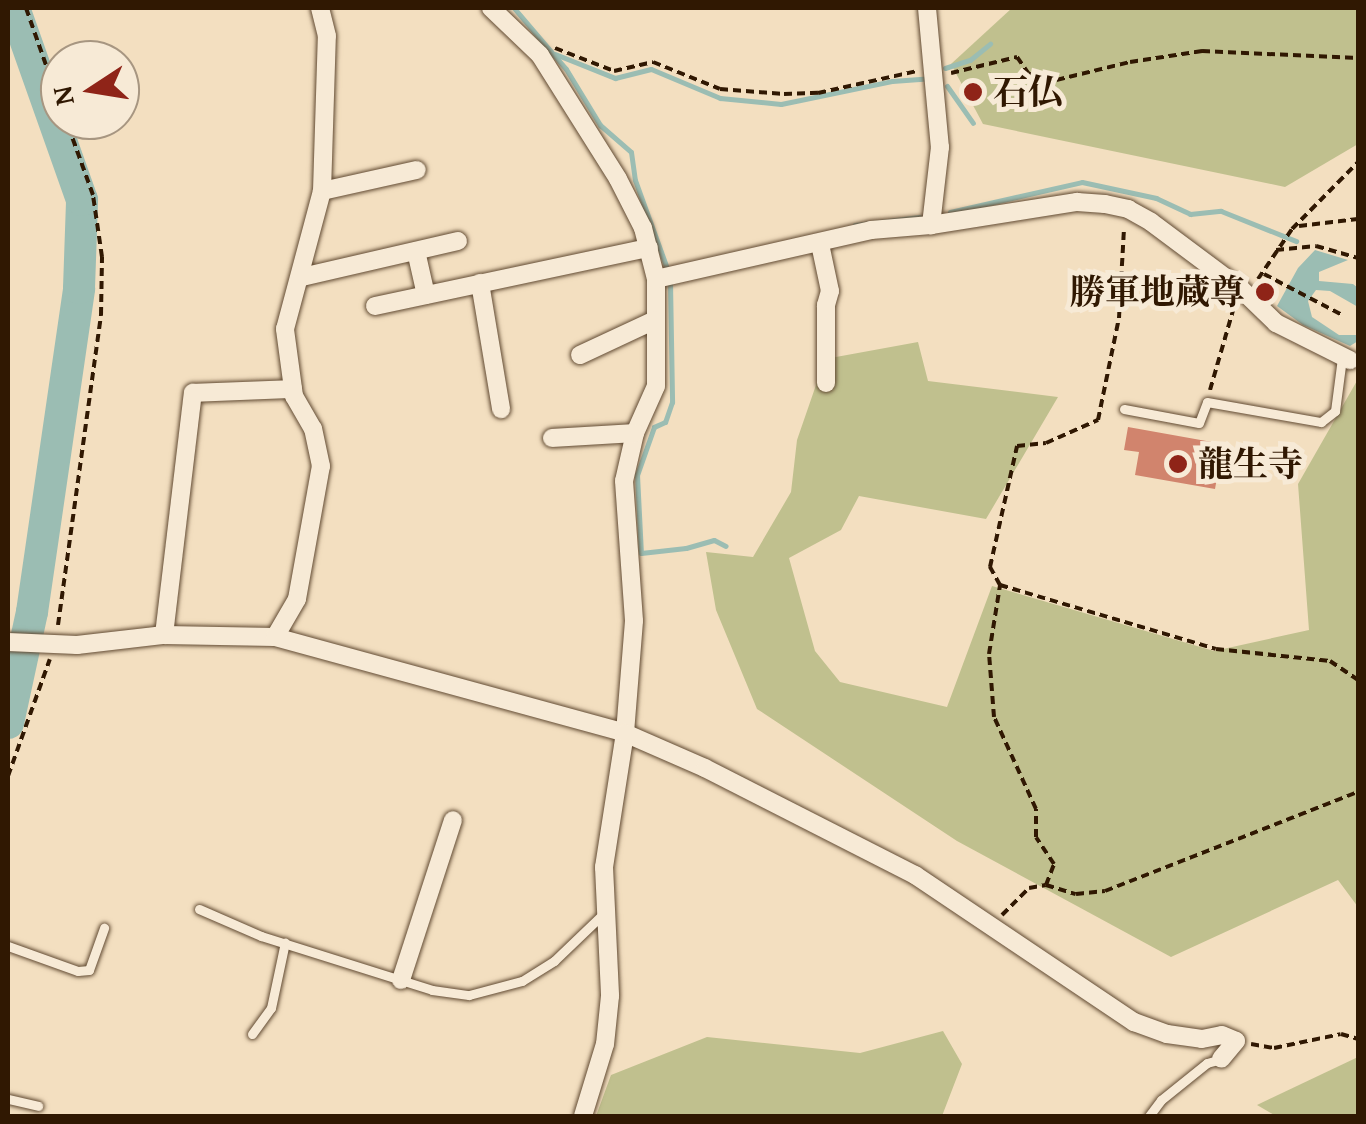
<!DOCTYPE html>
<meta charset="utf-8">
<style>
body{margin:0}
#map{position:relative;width:1366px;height:1124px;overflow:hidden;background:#f3dfc0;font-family:"Gentium Book Plus","Noto Serif JP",serif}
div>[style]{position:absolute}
.green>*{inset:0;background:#c0c08e}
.water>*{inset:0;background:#9bbdb3}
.stream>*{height:5px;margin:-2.5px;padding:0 2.5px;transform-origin:2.5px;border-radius:2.5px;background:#9bbdb3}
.river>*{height:32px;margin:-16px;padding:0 16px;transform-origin:16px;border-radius:16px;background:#9bbdb3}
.building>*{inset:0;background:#d1846d}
.path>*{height:4px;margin-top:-2px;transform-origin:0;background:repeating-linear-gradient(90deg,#301802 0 8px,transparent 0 13px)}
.roads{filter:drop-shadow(0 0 2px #614a32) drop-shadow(0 0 2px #614a32)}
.service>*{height:9px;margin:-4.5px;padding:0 4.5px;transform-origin:4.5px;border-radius:4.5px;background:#f7ead6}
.minor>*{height:18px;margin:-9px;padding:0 9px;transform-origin:9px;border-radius:9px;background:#f7ead6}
.dots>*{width:28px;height:28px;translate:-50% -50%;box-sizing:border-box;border:5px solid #f7ead6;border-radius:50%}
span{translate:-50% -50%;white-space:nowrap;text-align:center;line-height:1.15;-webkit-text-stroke:10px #f7ead6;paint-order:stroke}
.poi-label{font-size:35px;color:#301802;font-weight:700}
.left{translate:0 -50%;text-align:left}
.right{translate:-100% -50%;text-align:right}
.frame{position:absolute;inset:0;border:10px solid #301802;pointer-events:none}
.north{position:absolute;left:40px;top:40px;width:100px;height:100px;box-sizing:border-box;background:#f7ead6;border:2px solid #a79681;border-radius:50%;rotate:258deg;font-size:28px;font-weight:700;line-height:40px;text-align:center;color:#301802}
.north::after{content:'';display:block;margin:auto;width:35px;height:45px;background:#8f2418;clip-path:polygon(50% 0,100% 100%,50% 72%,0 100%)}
</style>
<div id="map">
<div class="green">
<i style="clip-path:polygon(1012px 8px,1358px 8px,1358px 144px,1285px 187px,983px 124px,951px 64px)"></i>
<i style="clip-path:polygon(918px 342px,928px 381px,1058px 397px,986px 519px,859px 496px,841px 530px,789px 558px,815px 651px,840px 682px,947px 707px,992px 586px,1214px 651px,1309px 630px,1298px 484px,1358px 379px,1358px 907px,1338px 880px,1171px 957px,957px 841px,757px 709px,716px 610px,706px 552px,753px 557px,791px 492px,797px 440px,825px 359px)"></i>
<i style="clip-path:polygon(943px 1031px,962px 1064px,942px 1116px,596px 1116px,611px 1075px,707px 1037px,860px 1053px)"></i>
<i style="clip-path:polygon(1358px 1057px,1358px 1116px,1276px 1116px,1257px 1105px)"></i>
</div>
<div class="water">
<i style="clip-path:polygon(1315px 250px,1348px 260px,1319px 272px,1319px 281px,1353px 284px,1358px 288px,1358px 307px,1330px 291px,1316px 290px,1308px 301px,1312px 317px,1339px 335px,1358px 335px,1358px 341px,1350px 346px,1303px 325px,1277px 306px,1298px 268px)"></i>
</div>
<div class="stream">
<i style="left:514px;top:8px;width:80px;rotate:49.6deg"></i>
<i style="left:566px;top:69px;width:66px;rotate:58.7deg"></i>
<i style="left:600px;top:125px;width:41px;rotate:41.1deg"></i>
<i style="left:631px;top:152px;width:28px;rotate:82deg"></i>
<i style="left:635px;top:180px;width:97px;rotate:70.1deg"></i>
<i style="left:555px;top:54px;width:65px;rotate:21.8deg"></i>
<i style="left:615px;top:78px;width:37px;rotate:-14deg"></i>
<i style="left:651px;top:69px;width:75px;rotate:22.8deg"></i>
<i style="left:720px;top:98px;width:61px;rotate:5.6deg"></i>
<i style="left:781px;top:104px;width:113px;rotate:-11.7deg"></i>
<i style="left:892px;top:81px;width:31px;rotate:-4deg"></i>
<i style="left:945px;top:68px;width:26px;rotate:-18deg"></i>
<i style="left:970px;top:60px;width:26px;rotate:-39deg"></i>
<i style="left:947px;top:86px;width:45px;rotate:54.9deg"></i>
<i style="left:950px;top:212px;width:135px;rotate:-12.8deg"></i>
<i style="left:1082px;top:182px;width:76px;rotate:12.2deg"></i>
<i style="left:1156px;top:198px;width:38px;rotate:25deg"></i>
<i style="left:1190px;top:214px;width:31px;rotate:-6deg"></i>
<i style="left:1221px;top:211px;width:81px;rotate:21.8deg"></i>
<i style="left:855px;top:225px;width:65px;rotate:-7deg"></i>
<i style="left:670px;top:282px;width:120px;rotate:89deg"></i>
<i style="left:672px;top:402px;width:21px;rotate:109deg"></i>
<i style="left:665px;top:422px;width:12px;rotate:156deg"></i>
<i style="left:654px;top:427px;width:51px;rotate:109.5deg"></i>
<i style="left:637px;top:475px;width:78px;rotate:87.1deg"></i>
<i style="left:641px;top:553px;width:45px;rotate:-6.3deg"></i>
<i style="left:686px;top:548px;width:29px;rotate:-16deg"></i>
<i style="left:714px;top:540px;width:13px;rotate:27deg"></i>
</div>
<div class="river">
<i style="left:8px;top:723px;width:114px;rotate:-77.8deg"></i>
<i style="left:32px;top:612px;width:327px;rotate:-81.7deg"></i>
<i style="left:79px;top:288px;width:88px;rotate:-88deg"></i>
<i style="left:82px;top:200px;width:204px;rotate:-109.5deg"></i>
</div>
<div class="building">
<i style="clip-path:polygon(1128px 427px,1223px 444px,1215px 489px,1135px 475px,1139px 452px,1124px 450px)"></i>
</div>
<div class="path">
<i style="left:26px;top:8px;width:103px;rotate:70.7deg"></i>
<i style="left:555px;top:48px;width:63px;rotate:21.3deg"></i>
<i style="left:614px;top:71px;width:40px;rotate:-13deg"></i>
<i style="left:653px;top:62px;width:72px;rotate:21.9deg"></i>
<i style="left:720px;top:89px;width:64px;rotate:4.5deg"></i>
<i style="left:784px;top:94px;width:34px;rotate:-2deg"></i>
<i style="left:818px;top:93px;width:101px;rotate:-12.5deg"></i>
<i style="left:951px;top:73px;width:68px;rotate:-13.6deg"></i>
<i style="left:1017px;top:57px;width:19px;rotate:55deg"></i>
<i style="left:1028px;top:73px;width:19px;rotate:32deg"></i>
<i style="left:1044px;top:83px;width:89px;rotate:-13.7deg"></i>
<i style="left:1130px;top:62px;width:73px;rotate:-8.7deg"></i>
<i style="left:1202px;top:51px;width:156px;rotate:2.6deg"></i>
<i style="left:1299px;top:226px;width:59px;rotate:-6.8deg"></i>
<i style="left:1276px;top:250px;width:40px;rotate:-5.7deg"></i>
<i style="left:1316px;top:246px;width:44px;rotate:15.9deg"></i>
<i style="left:1264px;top:274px;width:90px;rotate:27.7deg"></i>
<i style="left:1258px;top:279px;width:60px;rotate:-55.8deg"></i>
<i style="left:1292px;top:229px;width:94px;rotate:-45.4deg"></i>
<i style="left:1210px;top:390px;width:86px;rotate:-73.9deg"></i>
<i style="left:1000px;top:585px;width:225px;rotate:16.5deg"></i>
<i style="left:1216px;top:649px;width:115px;rotate:6deg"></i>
<i style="left:1330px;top:661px;width:34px;rotate:34deg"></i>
<i style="left:58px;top:625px;width:313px;rotate:-82.1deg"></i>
<i style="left:101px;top:315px;width:58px;rotate:-89deg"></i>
<i style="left:102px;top:257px;width:63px;rotate:-98.3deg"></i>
<i style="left:93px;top:195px;width:80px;rotate:-109.8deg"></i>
<i style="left:8px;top:776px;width:124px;rotate:-70.3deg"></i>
<i style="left:1046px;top:885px;width:22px;rotate:-69deg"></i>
<i style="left:1054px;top:864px;width:32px;rotate:-124deg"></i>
<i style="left:1036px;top:837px;width:28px;rotate:-90deg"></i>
<i style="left:1036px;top:809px;width:101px;rotate:-114.5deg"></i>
<i style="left:994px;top:717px;width:63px;rotate:-94.5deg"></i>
<i style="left:989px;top:654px;width:70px;rotate:-80.9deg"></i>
<i style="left:1000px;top:585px;width:21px;rotate:-119deg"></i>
<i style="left:990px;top:567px;width:124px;rotate:-77.4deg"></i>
<i style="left:1017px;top:446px;width:29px;rotate:-6deg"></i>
<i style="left:1046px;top:443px;width:57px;rotate:-23.9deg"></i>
<i style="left:1098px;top:420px;width:104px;rotate:-78.4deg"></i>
<i style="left:1119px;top:318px;width:90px;rotate:-86.8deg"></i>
<i style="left:1002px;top:915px;width:38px;rotate:-45deg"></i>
<i style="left:1029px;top:888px;width:17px;rotate:-10deg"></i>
<i style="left:1046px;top:885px;width:31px;rotate:17deg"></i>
<i style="left:1076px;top:894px;width:29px;rotate:-6deg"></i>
<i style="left:1105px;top:891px;width:272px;rotate:-21.4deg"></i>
<i style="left:1251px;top:1044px;width:23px;rotate:10deg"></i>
<i style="left:1274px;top:1048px;width:68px;rotate:-11.8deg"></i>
<i style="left:1341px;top:1034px;width:18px;rotate:16deg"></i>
</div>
<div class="roads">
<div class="service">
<i style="left:1124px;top:409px;width:76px;rotate:10.6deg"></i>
<i style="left:1199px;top:423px;width:22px;rotate:-69deg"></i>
<i style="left:1207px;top:402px;width:116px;rotate:10deg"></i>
<i style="left:1321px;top:422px;width:18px;rotate:-38deg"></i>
<i style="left:1335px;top:411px;width:53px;rotate:-82.5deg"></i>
<i style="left:199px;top:909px;width:68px;rotate:23.5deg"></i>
<i style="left:261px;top:936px;width:179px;rotate:17.5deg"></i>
<i style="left:432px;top:990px;width:37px;rotate:8deg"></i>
<i style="left:469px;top:995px;width:55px;rotate:-14.8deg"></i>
<i style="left:522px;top:981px;width:38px;rotate:-32deg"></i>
<i style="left:554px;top:961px;width:69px;rotate:-43.8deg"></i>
<i style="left:8px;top:946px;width:74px;rotate:19.7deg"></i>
<i style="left:78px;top:971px;width:11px;rotate:-5deg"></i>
<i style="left:89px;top:970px;width:45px;rotate:-70.3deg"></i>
<i style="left:252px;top:1034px;width:32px;rotate:-54deg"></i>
<i style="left:271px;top:1008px;width:67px;rotate:-78deg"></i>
<i style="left:8px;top:1099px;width:31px;rotate:13deg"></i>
<i style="left:1149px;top:1116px;width:20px;rotate:-53deg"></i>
<i style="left:1161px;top:1100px;width:59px;rotate:-38.8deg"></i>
<i style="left:1207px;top:1063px;width:15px;rotate:-16deg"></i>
</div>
<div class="minor">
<i style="left:491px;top:8px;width:68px;rotate:43.8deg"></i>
<i style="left:540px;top:55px;width:146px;rotate:57.8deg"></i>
<i style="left:618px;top:179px;width:55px;rotate:63deg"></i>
<i style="left:643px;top:228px;width:53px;rotate:75.7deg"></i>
<i style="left:656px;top:279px;width:107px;rotate:90deg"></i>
<i style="left:656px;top:386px;width:51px;rotate:114.1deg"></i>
<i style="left:635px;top:433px;width:49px;rotate:102.9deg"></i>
<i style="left:624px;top:481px;width:140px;rotate:85.9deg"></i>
<i style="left:634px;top:621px;width:112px;rotate:94.6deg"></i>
<i style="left:625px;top:733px;width:136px;rotate:98.9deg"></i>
<i style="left:604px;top:867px;width:129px;rotate:87.3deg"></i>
<i style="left:610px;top:996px;width:48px;rotate:95.9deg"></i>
<i style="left:605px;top:1044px;width:75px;rotate:107deg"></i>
<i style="left:927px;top:8px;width:140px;rotate:84.7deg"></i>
<i style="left:940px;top:147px;width:79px;rotate:96.6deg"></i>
<i style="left:322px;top:191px;width:97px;rotate:-12.5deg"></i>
<i style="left:820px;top:244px;width:48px;rotate:78deg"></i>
<i style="left:830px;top:291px;width:15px;rotate:106deg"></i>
<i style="left:826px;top:305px;width:78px;rotate:90deg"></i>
<i style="left:416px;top:251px;width:45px;rotate:77.2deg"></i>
<i style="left:302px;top:277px;width:160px;rotate:-13deg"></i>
<i style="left:656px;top:279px;width:221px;rotate:-12.8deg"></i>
<i style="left:871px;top:230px;width:60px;rotate:-4.8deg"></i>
<i style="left:931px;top:225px;width:148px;rotate:-9deg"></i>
<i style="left:1077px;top:202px;width:28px;rotate:4deg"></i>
<i style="left:1105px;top:204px;width:24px;rotate:12deg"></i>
<i style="left:1128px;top:209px;width:26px;rotate:29deg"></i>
<i style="left:1151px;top:222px;width:112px;rotate:36.7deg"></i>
<i style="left:1241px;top:289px;width:49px;rotate:44.2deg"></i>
<i style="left:1276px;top:323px;width:83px;rotate:26.6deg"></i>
<i style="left:480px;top:283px;width:128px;rotate:80.5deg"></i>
<i style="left:375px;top:306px;width:280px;rotate:-12deg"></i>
<i style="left:580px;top:355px;width:83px;rotate:-25deg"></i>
<i style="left:552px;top:438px;width:83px;rotate:-3.4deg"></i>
<i style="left:164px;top:635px;width:244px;rotate:-83.2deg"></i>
<i style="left:193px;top:393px;width:100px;rotate:-2.3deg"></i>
<i style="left:275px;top:637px;width:44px;rotate:-59.9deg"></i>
<i style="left:297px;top:599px;width:135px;rotate:-79.8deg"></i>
<i style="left:321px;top:466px;width:38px;rotate:-102deg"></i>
<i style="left:313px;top:429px;width:38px;rotate:-120deg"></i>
<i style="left:294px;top:396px;width:68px;rotate:-97.7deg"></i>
<i style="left:285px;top:329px;width:143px;rotate:-75deg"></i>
<i style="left:322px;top:191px;width:155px;rotate:-88.2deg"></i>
<i style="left:327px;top:36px;width:29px;rotate:-104deg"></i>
<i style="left:8px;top:642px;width:69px;rotate:2.5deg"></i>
<i style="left:77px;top:645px;width:88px;rotate:-6.6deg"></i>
<i style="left:164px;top:635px;width:111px;rotate:1deg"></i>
<i style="left:275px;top:637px;width:363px;rotate:15.3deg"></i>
<i style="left:625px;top:733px;width:87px;rotate:23.6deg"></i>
<i style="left:705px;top:768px;width:236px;rotate:27deg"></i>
<i style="left:915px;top:875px;width:264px;rotate:33.9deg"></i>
<i style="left:1134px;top:1022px;width:35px;rotate:20deg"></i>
<i style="left:1167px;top:1034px;width:35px;rotate:8deg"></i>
<i style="left:1202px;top:1039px;width:20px;rotate:-11deg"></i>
<i style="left:1222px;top:1035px;width:15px;rotate:23deg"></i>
<i style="left:1236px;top:1041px;width:23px;rotate:130deg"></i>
<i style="left:401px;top:980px;width:168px;rotate:-72deg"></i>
</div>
</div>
<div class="dots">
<i style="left:973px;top:92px;background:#8f2418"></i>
<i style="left:1265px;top:292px;background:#8f2418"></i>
<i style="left:1178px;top:464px;background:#8f2418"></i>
</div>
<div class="poi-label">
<span class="left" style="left:993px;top:92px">石仏</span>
<span class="right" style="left:1245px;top:292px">勝軍地蔵尊</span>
<span class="left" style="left:1198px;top:464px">龍生寺</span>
</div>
<div class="frame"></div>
<div class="north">N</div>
</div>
